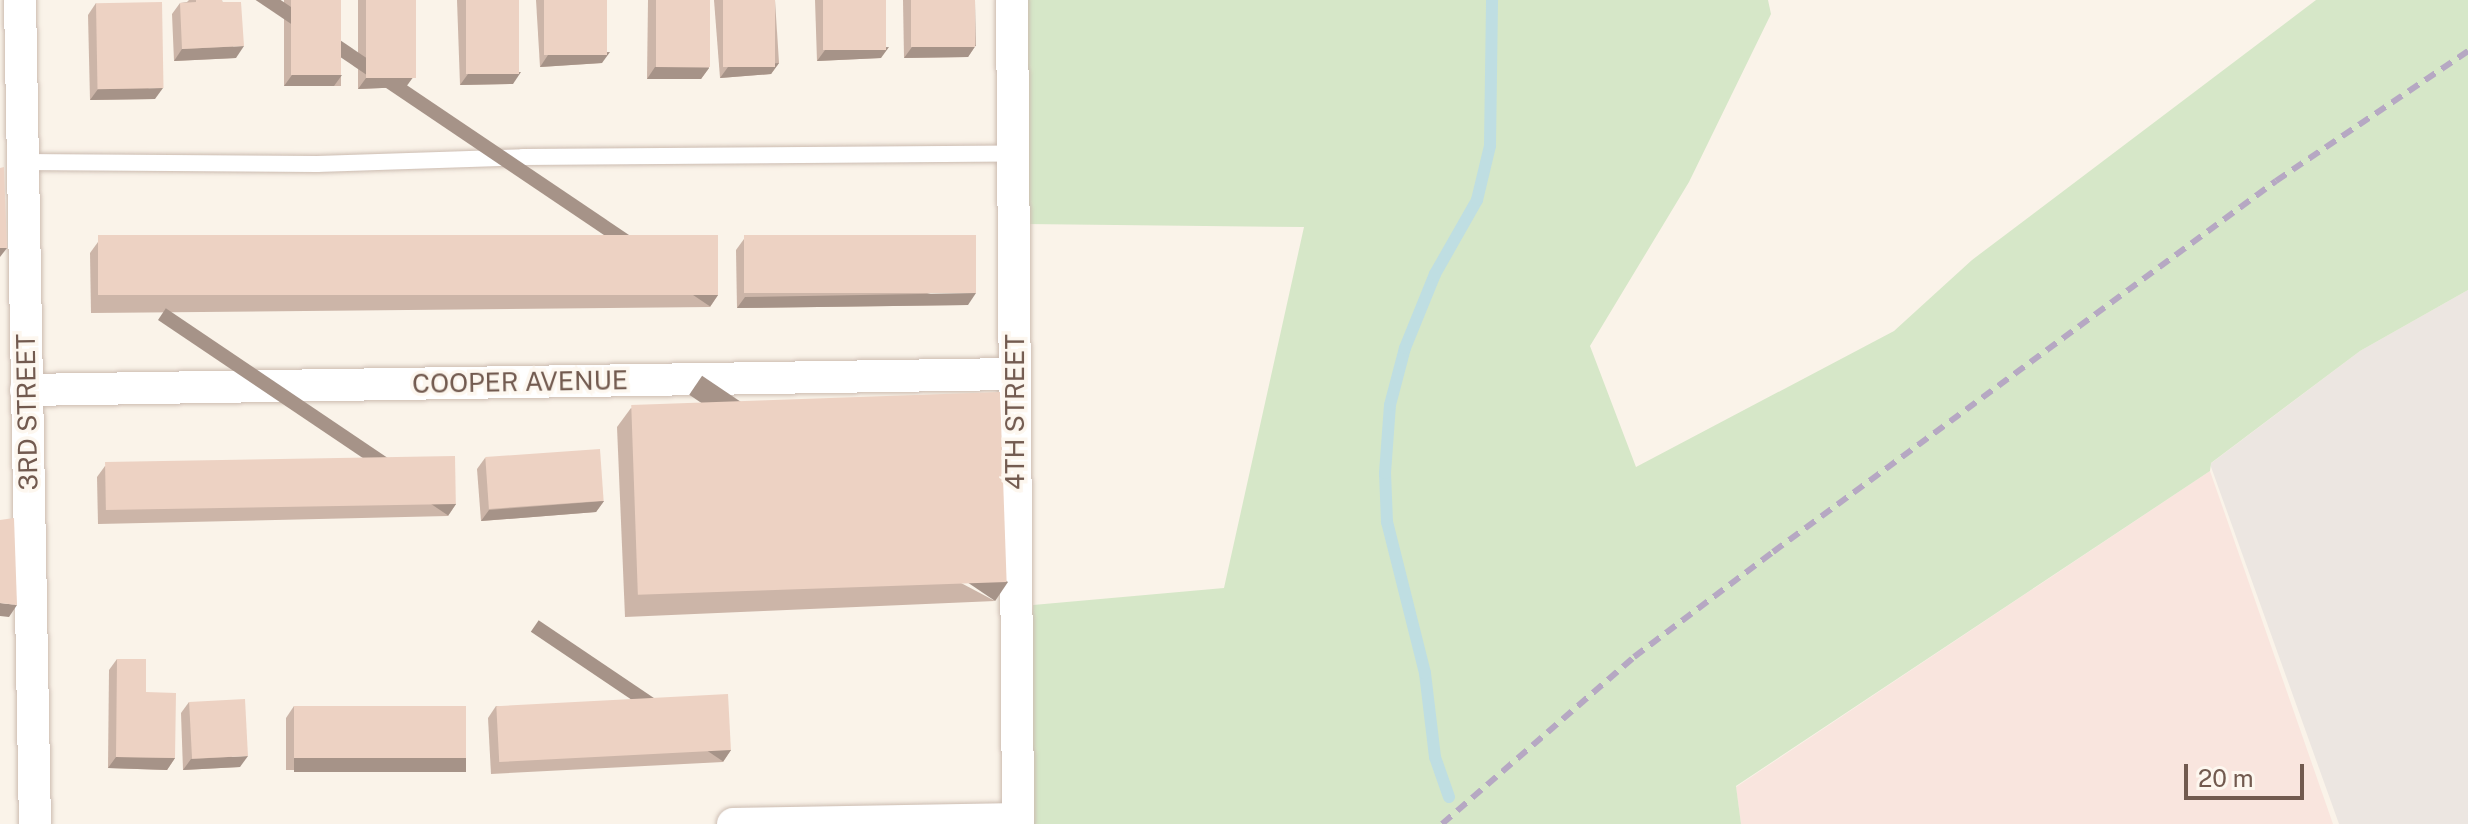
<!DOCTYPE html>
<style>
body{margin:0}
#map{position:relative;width:2468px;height:824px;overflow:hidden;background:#faf3e9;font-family:"Public Sans",sans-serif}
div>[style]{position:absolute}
.commercial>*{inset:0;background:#f9e5de}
.industrial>*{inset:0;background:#ece6e1}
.green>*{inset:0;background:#d6e7c8}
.stream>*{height:12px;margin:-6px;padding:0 6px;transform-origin:6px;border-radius:6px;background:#bfdee2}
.roads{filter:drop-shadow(0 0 2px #cbbbb0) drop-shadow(0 0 2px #cbbbb0)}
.lane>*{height:16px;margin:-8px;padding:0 8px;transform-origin:8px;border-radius:8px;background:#fff}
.street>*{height:32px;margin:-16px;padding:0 16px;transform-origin:16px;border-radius:16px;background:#fff}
.rail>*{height:6px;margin-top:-3px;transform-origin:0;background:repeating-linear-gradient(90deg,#b6a8c3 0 12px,transparent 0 20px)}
.wall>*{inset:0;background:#ccb5a8;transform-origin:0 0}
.shaded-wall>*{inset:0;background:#a69388;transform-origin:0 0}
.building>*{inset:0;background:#edd2c3;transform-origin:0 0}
span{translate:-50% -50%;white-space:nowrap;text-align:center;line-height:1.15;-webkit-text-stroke:7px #fdf7ef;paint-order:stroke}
.street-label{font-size:26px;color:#725a4f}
.scale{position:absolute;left:2184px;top:764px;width:120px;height:36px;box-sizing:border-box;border:4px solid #725a4f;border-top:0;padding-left:10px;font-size:24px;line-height:28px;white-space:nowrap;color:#725a4f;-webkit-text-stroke:6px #fdf7ef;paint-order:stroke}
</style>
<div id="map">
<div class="commercial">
<i style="clip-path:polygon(2210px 471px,2333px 824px,1741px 824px,1736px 787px)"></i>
</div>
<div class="industrial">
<i style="clip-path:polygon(2468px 290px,2468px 824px,2339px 824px,2210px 464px,2360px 351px)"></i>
</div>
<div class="green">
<i style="clip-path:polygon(1023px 0,1768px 0,1771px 14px,1689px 182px,1590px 346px,1636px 467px,1894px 331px,1972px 260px,2316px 0,2468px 0,2468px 290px,2360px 351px,2211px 463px,2210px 471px,1736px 786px,1741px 824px,1019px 824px,1033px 605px,1224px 588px,1304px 227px,1026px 224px)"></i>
</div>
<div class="stream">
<i style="left:1449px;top:797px;width:42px;rotate:-109.3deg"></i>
<i style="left:1435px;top:757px;width:85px;rotate:-96.8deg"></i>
<i style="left:1425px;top:673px;width:156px;rotate:-104.1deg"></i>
<i style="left:1387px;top:522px;width:49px;rotate:-92.3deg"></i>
<i style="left:1385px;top:473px;width:68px;rotate:-85.8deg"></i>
<i style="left:1390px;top:405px;width:59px;rotate:-75.3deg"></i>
<i style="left:1405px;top:348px;width:80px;rotate:-67.9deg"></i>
<i style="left:1435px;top:274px;width:85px;rotate:-60.4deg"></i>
<i style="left:1477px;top:200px;width:56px;rotate:-76.5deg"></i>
<i style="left:1490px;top:146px;width:146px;rotate:-89.2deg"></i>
</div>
<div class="roads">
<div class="lane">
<i style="left:22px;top:162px;width:295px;rotate:0.4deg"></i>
<i style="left:317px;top:164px;width:206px;rotate:-1.9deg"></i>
<i style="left:523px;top:157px;width:490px;rotate:-0.4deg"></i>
</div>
<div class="street">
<i style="left:20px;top:0;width:824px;rotate:88.96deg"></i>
<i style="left:1012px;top:0;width:824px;rotate:89.58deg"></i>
<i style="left:26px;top:390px;width:989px;rotate:-0.93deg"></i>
<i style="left:733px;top:824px;width:285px;rotate:-1deg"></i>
</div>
</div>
<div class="rail">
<i style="left:1442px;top:824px;width:254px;rotate:-41deg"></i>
<i style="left:1634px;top:657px;width:174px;rotate:-37.1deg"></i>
<i style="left:1773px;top:552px;width:625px;rotate:-36.41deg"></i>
<i style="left:2276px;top:181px;width:232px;rotate:-34.1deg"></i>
</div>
<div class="wall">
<i style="clip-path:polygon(189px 0,222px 0,236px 58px,174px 61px,172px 14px,180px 3px,187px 2px)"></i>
<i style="left:284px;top:0;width:57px;height:86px"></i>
<i style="clip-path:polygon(358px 0,416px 0,406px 87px,358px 89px)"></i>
<i style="clip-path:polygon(457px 0,519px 0,513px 84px,460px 85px)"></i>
<i style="clip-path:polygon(536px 0,607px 0,602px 63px,540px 67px)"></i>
<i style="clip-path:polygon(648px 0,710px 0,709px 68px,701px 79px,647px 79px)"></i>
<i style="clip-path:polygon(714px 0,775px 0,779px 63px,771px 74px,720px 78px)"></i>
<i style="clip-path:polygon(815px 0,886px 0,881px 58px,817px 61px)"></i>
<i style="clip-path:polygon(903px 0,975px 0,976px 45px,968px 57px,904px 58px)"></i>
<i style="clip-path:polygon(96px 3px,155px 99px,90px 100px,88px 15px)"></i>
<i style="clip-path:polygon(744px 239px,968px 305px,737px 308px,736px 250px)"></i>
<i style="clip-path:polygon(98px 242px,718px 295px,710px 307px,91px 313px,90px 253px)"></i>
<i style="clip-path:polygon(631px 408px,995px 601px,625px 617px,617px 427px)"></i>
<i style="clip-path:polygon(485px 458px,604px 501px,596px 512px,481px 521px,477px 469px)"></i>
<i style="clip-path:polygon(105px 466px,456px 504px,448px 516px,98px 524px,97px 477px)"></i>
<i style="clip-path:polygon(117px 659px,146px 692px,175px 758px,167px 770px,108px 768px,109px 670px)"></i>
<i style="clip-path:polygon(189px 702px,240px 767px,183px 770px,181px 713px)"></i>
<i style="clip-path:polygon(294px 706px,458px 770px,286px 770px,286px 718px)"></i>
<i style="clip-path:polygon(496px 706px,731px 750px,723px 762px,491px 774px,488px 718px)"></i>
</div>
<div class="shaded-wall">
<i style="clip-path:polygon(976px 45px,968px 57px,904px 58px,912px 47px)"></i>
<i style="clip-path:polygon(244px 46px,236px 58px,174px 61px,182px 49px)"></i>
<i style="clip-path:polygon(889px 47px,881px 58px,817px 61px,825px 50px)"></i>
<i style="clip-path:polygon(610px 52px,602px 63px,540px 67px,548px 55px)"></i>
<i style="clip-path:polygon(779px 63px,771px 74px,720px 78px,728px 67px)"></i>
<i style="clip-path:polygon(655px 67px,709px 68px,701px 79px,647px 79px)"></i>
<i style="clip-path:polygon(521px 72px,513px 84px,460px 85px,468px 74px)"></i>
<i style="clip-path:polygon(292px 75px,342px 75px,334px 86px,284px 86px)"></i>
<i style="clip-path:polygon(414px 76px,406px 87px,358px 89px,366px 78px)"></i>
<i style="clip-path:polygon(163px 88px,155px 99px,90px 100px,98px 89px)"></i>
<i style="clip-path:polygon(0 248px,7px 248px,0 257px)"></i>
<i style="clip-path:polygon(976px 293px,968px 305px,737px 308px,745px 297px)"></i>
<i style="left:718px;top:295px;width:14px;height:619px;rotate:124deg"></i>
<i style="clip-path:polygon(604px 501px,596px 512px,481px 521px,489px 510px)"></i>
<i style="left:456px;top:504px;width:14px;height:350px;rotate:124deg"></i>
<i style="left:1008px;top:582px;width:23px;height:369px;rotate:124deg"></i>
<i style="clip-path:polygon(0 603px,17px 605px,9px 617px,0 616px)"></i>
<i style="left:731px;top:750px;width:14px;height:232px;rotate:124deg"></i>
<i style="clip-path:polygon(248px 756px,240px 767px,183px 770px,191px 759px)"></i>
<i style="clip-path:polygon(116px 757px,175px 758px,167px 770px,108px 768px)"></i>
<i style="left:294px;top:758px;width:172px;height:14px"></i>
</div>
<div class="building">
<i style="clip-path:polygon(196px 0,222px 0,222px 2px,241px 2px,244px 46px,182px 49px,180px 3px,196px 2px)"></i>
<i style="left:291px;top:0;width:50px;height:75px"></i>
<i style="left:366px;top:0;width:50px;height:78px"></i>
<i style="left:466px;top:0;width:53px;height:74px"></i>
<i style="left:544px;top:0;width:63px;height:55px"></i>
<i style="left:656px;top:0;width:54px;height:67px"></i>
<i style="left:723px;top:0;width:52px;height:67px"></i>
<i style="left:823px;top:0;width:63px;height:50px"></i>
<i style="left:911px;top:0;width:64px;height:47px"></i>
<i style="left:162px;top:2px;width:86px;height:66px;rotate:89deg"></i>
<i style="clip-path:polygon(4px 167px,7px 248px,0 248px,0 168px)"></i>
<i style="left:718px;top:235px;width:60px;height:620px;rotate:90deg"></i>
<i style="left:976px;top:235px;width:58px;height:232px;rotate:90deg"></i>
<i style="left:1000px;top:392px;width:190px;height:369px;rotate:88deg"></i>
<i style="left:600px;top:449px;width:52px;height:115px;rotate:86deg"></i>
<i style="left:455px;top:456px;width:48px;height:350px;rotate:89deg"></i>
<i style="clip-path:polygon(14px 518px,17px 605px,0 603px,0 520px)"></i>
<i style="clip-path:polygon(117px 659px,146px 659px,146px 692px,176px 693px,175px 758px,116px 757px)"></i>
<i style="left:728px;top:694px;width:56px;height:232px;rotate:87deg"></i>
<i style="left:245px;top:699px;width:57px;height:56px;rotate:87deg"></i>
<i style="left:294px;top:706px;width:172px;height:52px"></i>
</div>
<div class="street-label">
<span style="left:520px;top:382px;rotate:-1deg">COOPER AVENUE</span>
<span style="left:27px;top:412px;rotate:-91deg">3RD STREET</span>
<span style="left:1015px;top:412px;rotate:-90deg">4TH STREET</span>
</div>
<div class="scale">20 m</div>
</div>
